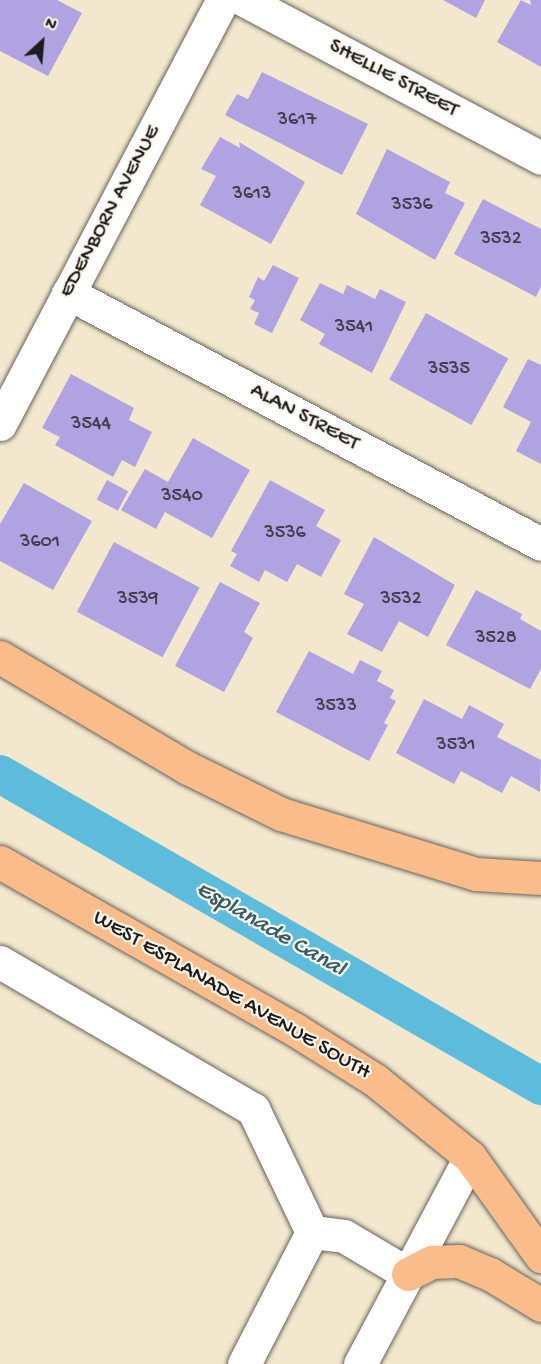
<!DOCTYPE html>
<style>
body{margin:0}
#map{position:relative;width:541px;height:1364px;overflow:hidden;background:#f3e7cd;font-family:"Gochi Hand",sans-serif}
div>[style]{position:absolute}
.canal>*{height:38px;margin:-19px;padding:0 19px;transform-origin:19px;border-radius:19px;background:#5dbcdb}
.building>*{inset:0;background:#afa4e1;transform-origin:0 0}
.roads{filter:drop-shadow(0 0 2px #67635a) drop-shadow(0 0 2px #67635a)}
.minor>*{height:33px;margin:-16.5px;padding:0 16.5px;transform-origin:16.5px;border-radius:16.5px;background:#fff}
.major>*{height:33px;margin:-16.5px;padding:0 16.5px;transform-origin:16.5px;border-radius:16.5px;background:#f9bc8a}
span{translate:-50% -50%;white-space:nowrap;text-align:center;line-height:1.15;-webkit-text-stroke:4.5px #fbf7ec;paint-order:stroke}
.number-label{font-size:20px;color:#413e4d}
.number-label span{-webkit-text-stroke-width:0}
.street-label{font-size:22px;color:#1c1c1c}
.water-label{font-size:24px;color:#365c68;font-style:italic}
.north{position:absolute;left:12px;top:12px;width:60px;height:60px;-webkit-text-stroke:4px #fbf7ec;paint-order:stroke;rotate:26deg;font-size:16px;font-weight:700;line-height:24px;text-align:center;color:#1c1c1c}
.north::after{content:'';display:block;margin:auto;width:21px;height:27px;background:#1c1c1c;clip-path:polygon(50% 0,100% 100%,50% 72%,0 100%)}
</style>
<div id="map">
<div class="canal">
<i style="left:0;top:774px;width:625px;rotate:29.97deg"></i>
</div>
<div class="building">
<i style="clip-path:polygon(0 0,57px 0,82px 13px,48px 76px,0 51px)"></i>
<i style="clip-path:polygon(443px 0,485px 0,476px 18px)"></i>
<i style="clip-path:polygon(521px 0,531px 5px,530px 0,541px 0,541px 67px,497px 42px)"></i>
<i style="clip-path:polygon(262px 72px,368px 124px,342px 175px,225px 115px,237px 94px,248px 99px)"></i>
<i style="clip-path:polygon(220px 137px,240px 148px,239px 142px,305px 182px,271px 244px,200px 205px,216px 176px,201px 169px)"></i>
<i style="clip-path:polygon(387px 149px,450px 182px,445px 193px,465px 203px,435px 260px,356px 214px)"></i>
<i style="clip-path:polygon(483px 199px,541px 229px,541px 286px,536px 297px,454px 254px)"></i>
<i style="clip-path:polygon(273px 265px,299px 278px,272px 333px,254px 324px,259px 313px,250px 309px,255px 300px,249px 297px,258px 277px,264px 281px)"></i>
<i style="clip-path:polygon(320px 283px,343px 294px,347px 285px,375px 299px,380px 289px,406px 302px,372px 373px,319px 344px,325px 334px,300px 320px)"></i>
<i style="left:426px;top:313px;width:94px;height:76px;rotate:29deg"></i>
<i style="clip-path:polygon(528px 359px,541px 365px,541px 464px,516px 451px,531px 422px,503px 407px)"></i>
<i style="clip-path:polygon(71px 374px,134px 408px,129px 420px,152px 432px,135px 467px,122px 460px,113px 477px,55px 445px,60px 437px,42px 428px)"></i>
<i style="clip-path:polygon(193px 438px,250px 470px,212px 538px,165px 512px,156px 529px,121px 510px,145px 469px,168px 482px)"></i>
<i style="left:107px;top:480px;width:24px;height:22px;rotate:28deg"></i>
<i style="clip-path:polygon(270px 480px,325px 510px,316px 526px,341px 540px,321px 577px,297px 564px,287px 582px,265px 570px,259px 582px,230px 566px,237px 554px,231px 551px)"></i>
<i style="clip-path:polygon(24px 483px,92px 521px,53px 590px,0 561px,0 524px)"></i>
<i style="clip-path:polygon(374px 537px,455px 585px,428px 637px,399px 621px,382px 652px,347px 634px,364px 604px,344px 594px)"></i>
<i style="left:114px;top:542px;width:97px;height:79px;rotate:28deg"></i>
<i style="clip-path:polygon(220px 582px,260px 603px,244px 632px,253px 638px,224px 692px,175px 666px)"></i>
<i style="clip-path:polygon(476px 590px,522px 614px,520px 619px,541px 631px,541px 669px,530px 689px,446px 645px)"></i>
<i style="clip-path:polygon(309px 651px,353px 674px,360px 660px,382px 671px,377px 681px,394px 690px,390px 698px,396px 701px,384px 723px,388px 725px,369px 761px,276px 712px)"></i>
<i style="clip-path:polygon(424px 699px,462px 719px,469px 705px,504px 724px,497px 737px,541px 760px,540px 792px,511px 776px,502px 793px,461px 771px,454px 784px,396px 753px)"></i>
</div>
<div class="roads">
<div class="minor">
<i style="left:244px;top:0;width:336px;rotate:28deg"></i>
<i style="left:68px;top:293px;width:535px;rotate:27.95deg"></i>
<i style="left:0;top:424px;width:479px;rotate:-62.3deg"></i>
<i style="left:0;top:962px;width:293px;rotate:30.2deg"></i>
<i style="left:253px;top:1109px;width:136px;rotate:64.4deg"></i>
<i style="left:312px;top:1232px;width:32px;rotate:7deg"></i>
<i style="left:344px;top:1236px;width:74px;rotate:30.7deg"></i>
<i style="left:244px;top:1364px;width:148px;rotate:-62.7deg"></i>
<i style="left:360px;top:1364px;width:234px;rotate:-62deg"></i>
</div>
<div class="major">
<i style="left:0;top:657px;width:218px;rotate:30.6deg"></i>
<i style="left:188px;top:768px;width:104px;rotate:26.3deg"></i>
<i style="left:281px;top:814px;width:204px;rotate:17.1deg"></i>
<i style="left:476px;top:874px;width:65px;rotate:3.5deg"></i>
<i style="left:0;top:862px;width:338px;rotate:29.6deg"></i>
<i style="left:294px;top:1029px;width:96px;rotate:32.2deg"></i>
<i style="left:375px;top:1080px;width:122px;rotate:39deg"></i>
<i style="left:470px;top:1157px;width:122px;rotate:54.4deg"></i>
<i style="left:408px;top:1274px;width:27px;rotate:-27deg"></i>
<i style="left:432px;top:1262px;width:27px;rotate:-2deg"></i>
<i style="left:459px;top:1261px;width:34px;rotate:23deg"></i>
<i style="left:490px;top:1274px;width:60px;rotate:31.3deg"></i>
</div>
</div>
<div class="number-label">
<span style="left:297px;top:120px">3617</span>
<span style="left:252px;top:194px">3613</span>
<span style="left:412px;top:205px">3536</span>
<span style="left:501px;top:239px">3532</span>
<span style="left:354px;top:327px">3541</span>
<span style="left:449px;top:369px">3535</span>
<span style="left:91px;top:424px">3544</span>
<span style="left:182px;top:496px">3540</span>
<span style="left:285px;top:533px">3536</span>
<span style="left:40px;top:542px">3601</span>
<span style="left:138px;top:599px">3539</span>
<span style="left:401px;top:599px">3532</span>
<span style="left:496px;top:638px">3528</span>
<span style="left:336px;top:706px">3533</span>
<span style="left:456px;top:745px">3531</span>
</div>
<div class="street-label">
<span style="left:393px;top:79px;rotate:28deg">SHELLIE STREET</span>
<span style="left:111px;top:212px;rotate:-62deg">EDENBORN AVENUE</span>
<span style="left:304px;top:418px;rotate:28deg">ALAN STREET</span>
<span style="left:231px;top:996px;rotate:30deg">WEST ESPLANADE AVENUE SOUTH</span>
</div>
<div class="water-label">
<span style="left:270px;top:930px;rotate:30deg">Esplanade Canal</span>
</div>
<div class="north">N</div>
</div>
